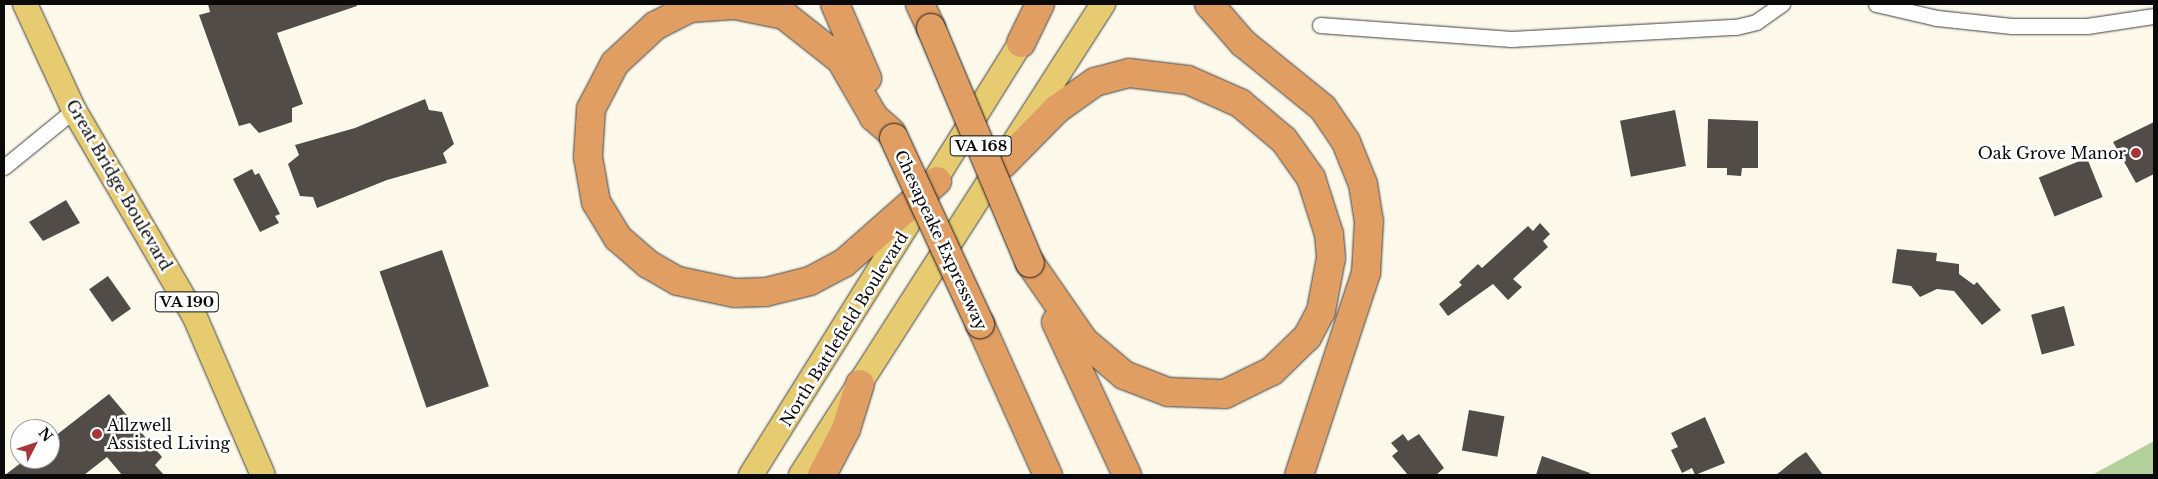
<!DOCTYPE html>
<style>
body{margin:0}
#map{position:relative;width:2158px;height:479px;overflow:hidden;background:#fcf9ea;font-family:"Libre Baskerville",serif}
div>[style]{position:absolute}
.forest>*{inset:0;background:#b2d09a}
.building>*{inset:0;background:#514c48;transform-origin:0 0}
.roads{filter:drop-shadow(0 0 1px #3d3d3d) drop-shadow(0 0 1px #3d3d3d)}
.street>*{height:15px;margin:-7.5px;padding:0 7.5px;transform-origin:7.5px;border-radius:7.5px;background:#fff}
.primary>*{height:24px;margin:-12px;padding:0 12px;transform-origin:12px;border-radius:12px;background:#e6cb70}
.highway>*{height:28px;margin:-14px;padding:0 14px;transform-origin:14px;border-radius:14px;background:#e19e63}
.bridges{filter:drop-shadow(0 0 1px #1b1b1b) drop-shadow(0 0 1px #1b1b1b)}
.highway-bridge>*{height:28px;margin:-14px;padding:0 14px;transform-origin:14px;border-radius:14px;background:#e19e63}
.dots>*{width:14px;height:14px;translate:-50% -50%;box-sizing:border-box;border:2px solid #fff;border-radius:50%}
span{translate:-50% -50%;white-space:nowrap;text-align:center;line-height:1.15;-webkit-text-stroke:5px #fff;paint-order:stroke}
.shield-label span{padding:1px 4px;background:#fff;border:1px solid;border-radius:4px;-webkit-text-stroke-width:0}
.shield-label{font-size:15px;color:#0a0a0a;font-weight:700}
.poi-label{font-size:16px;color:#0a0a0a}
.right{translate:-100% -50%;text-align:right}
.left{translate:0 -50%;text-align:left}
.street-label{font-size:16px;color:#0a0a0a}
.frame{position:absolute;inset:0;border:5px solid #0a0a0a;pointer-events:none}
.north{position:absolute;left:10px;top:419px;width:50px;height:50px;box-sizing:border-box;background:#fff;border:1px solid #9d9d9d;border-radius:50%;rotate:49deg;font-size:14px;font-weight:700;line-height:20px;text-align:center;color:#0a0a0a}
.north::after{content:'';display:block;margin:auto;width:18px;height:22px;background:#a73539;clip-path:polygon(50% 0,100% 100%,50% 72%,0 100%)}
</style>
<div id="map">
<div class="forest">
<i style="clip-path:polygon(2154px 441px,2154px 475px,2092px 475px)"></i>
</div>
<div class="building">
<i style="clip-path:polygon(208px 4px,356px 4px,357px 6px,277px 33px,303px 104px,292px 108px,292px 122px,259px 133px,250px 123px,239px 126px,199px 15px,210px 12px)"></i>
<i style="clip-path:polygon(425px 99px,429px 110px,442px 112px,454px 144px,443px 153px,447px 163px,387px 180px,317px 208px,313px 197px,300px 196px,288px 164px,299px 155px,295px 145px,355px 128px)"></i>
<i style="left:1675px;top:110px;width:57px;height:56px;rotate:79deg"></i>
<i style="clip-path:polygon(1708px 119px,1758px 121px,1758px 168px,1742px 168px,1741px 176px,1727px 175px,1727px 168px,1707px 168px)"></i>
<i style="clip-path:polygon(2154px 122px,2154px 174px,2136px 183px,2113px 142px)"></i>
<i style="left:2087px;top:158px;width:42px;height:52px;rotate:68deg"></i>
<i style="clip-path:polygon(252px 169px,255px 175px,259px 173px,280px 214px,275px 216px,279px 223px,260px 232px,233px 179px)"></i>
<i style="clip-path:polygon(66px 200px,80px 223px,43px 241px,29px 222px)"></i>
<i style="clip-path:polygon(1540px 223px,1550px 234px,1543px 241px,1548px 247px,1513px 279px,1522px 287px,1508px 300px,1493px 284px,1448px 316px,1439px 304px,1462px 285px,1459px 282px,1478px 264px,1482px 268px,1528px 226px,1533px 231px)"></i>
<i style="clip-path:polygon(1897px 249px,1937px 253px,1936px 261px,1959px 264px,1959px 274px,1974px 285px,1977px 282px,2001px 310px,1982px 325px,1954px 291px,1937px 289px,1920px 297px,1911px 286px,1892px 283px)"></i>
<i style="left:442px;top:250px;width:144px;height:66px;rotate:71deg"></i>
<i style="left:108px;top:276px;width:40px;height:23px;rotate:55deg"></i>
<i style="left:2064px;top:306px;width:41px;height:34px;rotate:75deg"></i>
<i style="clip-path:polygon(109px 394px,162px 457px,155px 465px,164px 475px,122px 475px,107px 457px,84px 475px,5px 475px,26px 459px,50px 459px,50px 440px)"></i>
<i style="left:1469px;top:410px;width:36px;height:41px;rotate:10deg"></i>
<i style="clip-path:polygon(1705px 417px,1725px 463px,1695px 475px,1692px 468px,1682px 473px,1671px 450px,1678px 447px,1671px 433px)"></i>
<i style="clip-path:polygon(1403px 434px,1408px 441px,1419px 434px,1444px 468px,1436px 475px,1408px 475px,1392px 456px,1398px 451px,1391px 443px)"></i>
<i style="clip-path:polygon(1806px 452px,1823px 475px,1776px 475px,1797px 458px)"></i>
<i style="clip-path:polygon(1542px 456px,1590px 473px,1589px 475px,1536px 475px)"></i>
</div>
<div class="roads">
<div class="street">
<i style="left:1876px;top:4px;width:63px;rotate:12.9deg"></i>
<i style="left:1937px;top:18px;width:75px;rotate:6.1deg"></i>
<i style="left:2012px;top:26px;width:75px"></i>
<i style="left:2087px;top:26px;width:68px;rotate:-8.5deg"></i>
<i style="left:1320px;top:25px;width:192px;rotate:4.2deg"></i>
<i style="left:1511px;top:39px;width:225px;rotate:-3.1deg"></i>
<i style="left:1736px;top:27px;width:21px;rotate:-14deg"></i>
<i style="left:1756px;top:22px;width:32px;rotate:-35deg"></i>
<i style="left:4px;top:167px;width:90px;rotate:-39.2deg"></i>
</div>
<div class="primary">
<i style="left:25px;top:4px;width:117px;rotate:65.2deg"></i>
<i style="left:74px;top:110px;width:238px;rotate:59.7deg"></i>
<i style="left:194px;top:315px;width:174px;rotate:66.7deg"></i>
<i style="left:751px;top:475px;width:527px;rotate:-58.03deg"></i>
<i style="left:801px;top:475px;width:560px;rotate:-57.33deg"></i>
</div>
<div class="highway">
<i style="left:835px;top:4px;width:81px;rotate:66.6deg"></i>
<i style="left:920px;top:4px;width:26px;rotate:65deg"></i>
<i style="left:1209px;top:4px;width:52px;rotate:48.9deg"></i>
<i style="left:1243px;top:43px;width:103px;rotate:39.1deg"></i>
<i style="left:1323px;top:108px;width:41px;rotate:55.9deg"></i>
<i style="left:1346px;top:142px;width:45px;rotate:68deg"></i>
<i style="left:1363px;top:184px;width:37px;rotate:81deg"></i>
<i style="left:1369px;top:221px;width:52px;rotate:93.3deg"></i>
<i style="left:1366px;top:273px;width:213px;rotate:108.3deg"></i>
<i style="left:1021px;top:43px;width:43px;rotate:-64deg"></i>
<i style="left:891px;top:132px;width:23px;rotate:-139deg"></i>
<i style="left:874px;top:117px;width:66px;rotate:-120.1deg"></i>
<i style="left:841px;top:60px;width:73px;rotate:-141.7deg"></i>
<i style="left:784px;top:15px;width:50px;rotate:-168.5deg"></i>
<i style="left:735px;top:5px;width:45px;rotate:176.2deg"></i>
<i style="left:690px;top:8px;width:39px;rotate:153deg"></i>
<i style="left:655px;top:26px;width:54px;rotate:137.2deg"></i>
<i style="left:615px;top:63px;width:52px;rotate:117.6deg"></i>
<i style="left:591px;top:109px;width:48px;rotate:93.6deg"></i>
<i style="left:588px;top:157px;width:46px;rotate:79.9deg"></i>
<i style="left:596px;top:202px;width:42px;rotate:58.6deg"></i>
<i style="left:618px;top:238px;width:40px;rotate:41deg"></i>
<i style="left:648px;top:264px;width:34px;rotate:30deg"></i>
<i style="left:678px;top:281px;width:58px;rotate:11.9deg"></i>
<i style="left:735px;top:293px;width:31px;rotate:-2deg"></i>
<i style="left:766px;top:292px;width:45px;rotate:-14deg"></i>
<i style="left:810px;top:281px;width:38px;rotate:-28deg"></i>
<i style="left:844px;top:263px;width:124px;rotate:-41.4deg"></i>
<i style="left:1003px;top:164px;width:77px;rotate:-45.5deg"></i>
<i style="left:1057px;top:109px;width:47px;rotate:-35.4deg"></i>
<i style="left:1095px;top:82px;width:35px;rotate:-15deg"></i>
<i style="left:1129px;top:73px;width:59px;rotate:6.8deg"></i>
<i style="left:1188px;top:80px;width:57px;rotate:23.9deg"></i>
<i style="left:1240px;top:103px;width:57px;rotate:40.1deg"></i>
<i style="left:1284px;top:140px;width:47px;rotate:54.6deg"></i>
<i style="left:1311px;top:178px;width:59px;rotate:72.2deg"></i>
<i style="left:1329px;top:234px;width:24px;rotate:85deg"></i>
<i style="left:1331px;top:258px;width:54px;rotate:100.7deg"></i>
<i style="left:1321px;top:311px;width:30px;rotate:118deg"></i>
<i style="left:1307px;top:337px;width:49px;rotate:135.8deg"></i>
<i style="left:1272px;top:371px;width:52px;rotate:153.9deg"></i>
<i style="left:1225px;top:394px;width:57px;rotate:-178deg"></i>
<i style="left:1168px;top:392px;width:47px;rotate:-158.9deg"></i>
<i style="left:1124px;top:375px;width:52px;rotate:-139.6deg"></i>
<i style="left:1084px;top:341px;width:95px;rotate:-124.7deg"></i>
<i style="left:1056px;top:322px;width:169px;rotate:65.1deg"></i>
<i style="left:980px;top:324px;width:166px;rotate:65.8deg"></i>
<i style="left:822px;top:475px;width:52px;rotate:-62.4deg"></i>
<i style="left:846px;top:429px;width:47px;rotate:-72.7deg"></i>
</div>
</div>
<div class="bridges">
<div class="highway-bridge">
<i style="left:931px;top:28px;width:255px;rotate:67.2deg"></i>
<i style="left:894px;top:138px;width:205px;rotate:65.2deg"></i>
</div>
</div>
<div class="dots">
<i style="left:2136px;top:153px;background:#a73539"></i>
<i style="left:97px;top:434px;background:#a73539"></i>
</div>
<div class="shield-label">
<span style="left:981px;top:146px">VA 168</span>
<span style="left:187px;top:302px">VA 190</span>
</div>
<div class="poi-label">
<span class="right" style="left:2126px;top:153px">Oak Grove Manor</span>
<span class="left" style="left:107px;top:434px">Allzwell<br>Assisted Living</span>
</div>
<div class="street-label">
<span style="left:119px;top:185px;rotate:60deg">Great Bridge Boulevard</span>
<span style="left:941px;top:240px;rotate:65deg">Chesapeake Expressway</span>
<span style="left:844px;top:329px;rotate:-58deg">North Battlefield Boulevard</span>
</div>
<div class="frame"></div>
<div class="north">N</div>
</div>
